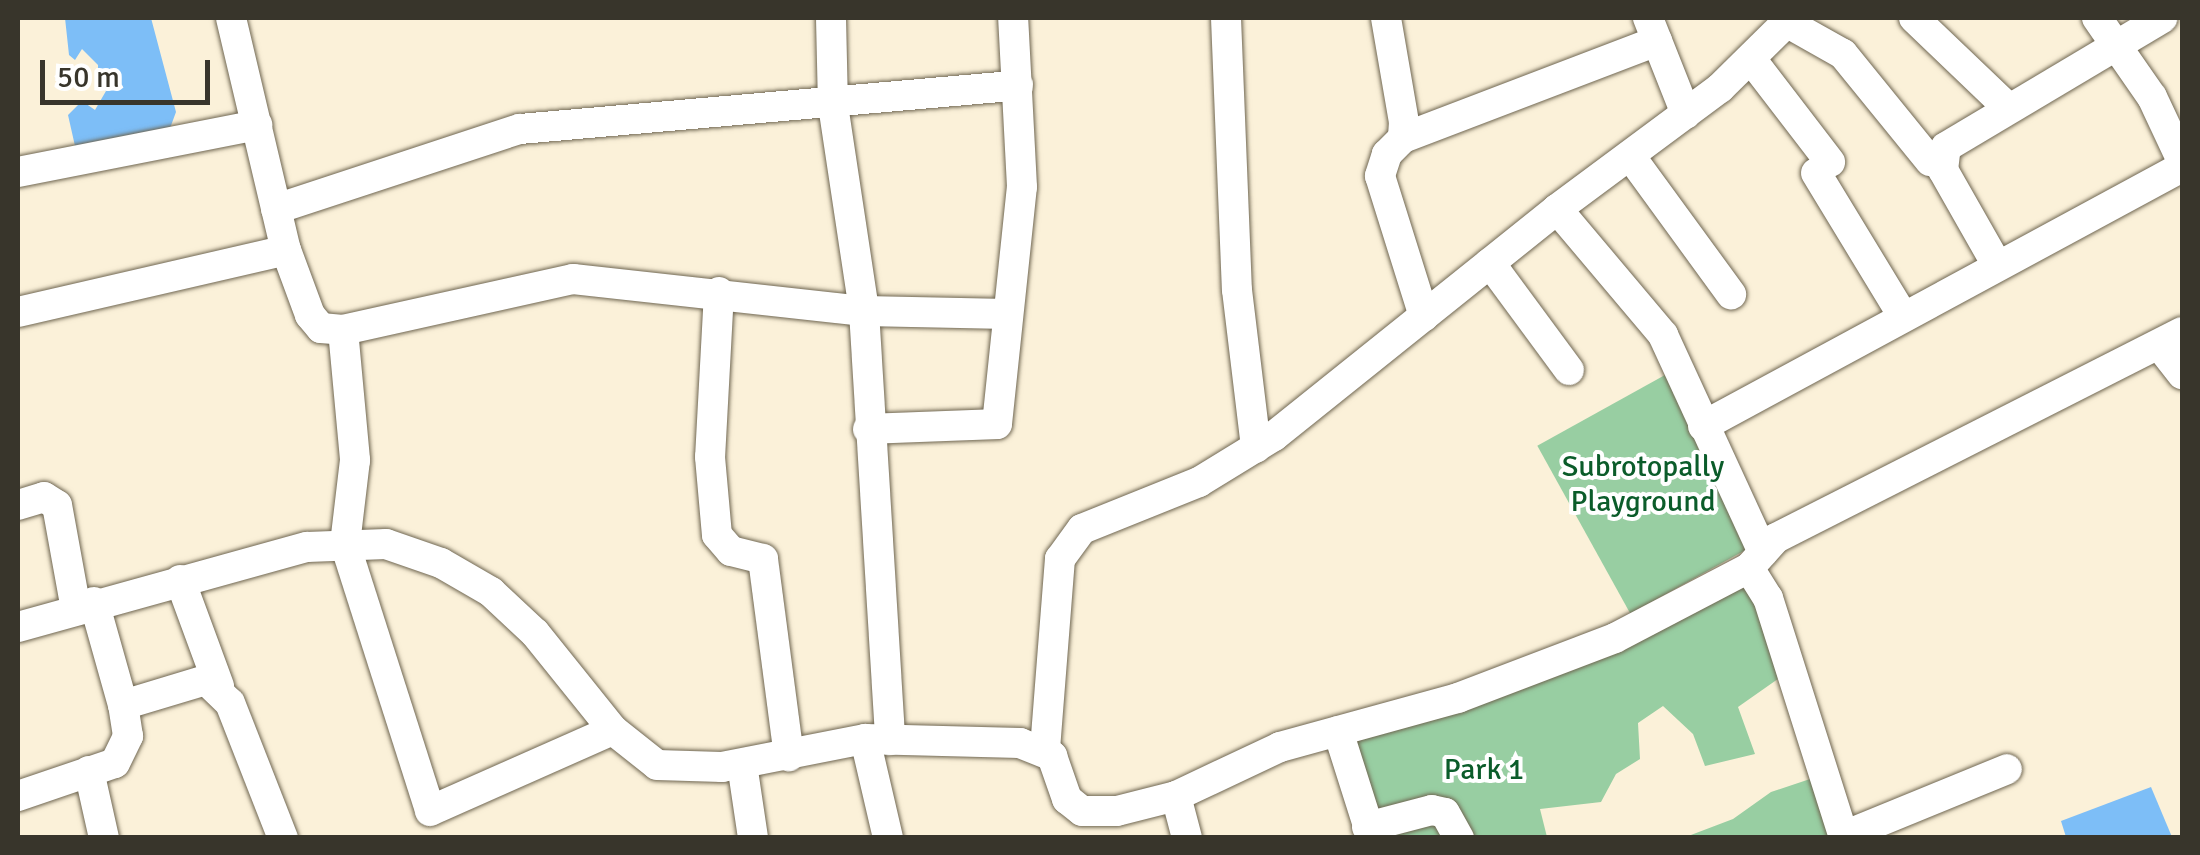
<!DOCTYPE html>
<style>
body{margin:0}
#map{position:relative;width:2200px;height:855px;overflow:hidden;background:#fbf1d9;font-family:Signika,sans-serif}
div>[style]{position:absolute}
.green>*{inset:0;background:#98cea2;transform-origin:0 0}
.water>*{inset:0;background:#7dbef7}
.roads{filter:drop-shadow(0 0 2px #6f6651) drop-shadow(0 0 2px #6f6651)}
.minor>*{height:30px;margin:-15px;padding:0 15px;transform-origin:15px;border-radius:15px;background:#fff}
span{translate:-50% -50%;white-space:nowrap;text-align:center;line-height:1.15;-webkit-text-stroke:8px #fff;paint-order:stroke}
.park-label{font-size:30px;color:#0b5c2a}
.frame{position:absolute;inset:0;border:20px solid #38352b;pointer-events:none}
.scale{position:absolute;left:40px;top:60px;width:170px;height:45px;box-sizing:border-box;border:5px solid #38352b;border-top:0;padding-left:12px;font-size:30px;line-height:35px;white-space:nowrap;color:#38352b;-webkit-text-stroke:8px #fff;paint-order:stroke}
</style>
<div id="map">
<div class="green">
<i style="left:1665px;top:375px;width:192px;height:146px;rotate:61deg"></i>
<i style="clip-path:polygon(1745px 577px,1785px 674px,1738px 707px,1755px 754px,1705px 766px,1693px 734px,1663px 706px,1638px 723px,1640px 759px,1616px 774px,1601px 802px,1540px 809px,1547px 837px,1383px 837px,1350px 740px)"></i>
<i style="clip-path:polygon(1813px 778px,1832px 838px,1683px 838px,1733px 819px,1771px 792px)"></i>
</div>
<div class="water">
<i style="clip-path:polygon(65px 18px,151px 18px,176px 112px,169px 131px,75px 146px,68px 115px,82px 101px,95px 110px,106px 91px,98px 84px,98px 65px,82px 49px,75px 60px,69px 55px)"></i>
<i style="clip-path:polygon(2151px 787px,2172px 837px,2066px 837px,2061px 821px)"></i>
</div>
<div class="roads">
<div class="minor">
<i style="left:231px;top:18px;width:238px;rotate:76.7deg"></i>
<i style="left:286px;top:250px;width:69px;rotate:69.7deg"></i>
<i style="left:310px;top:315px;width:17px;rotate:50deg"></i>
<i style="left:321px;top:328px;width:22px;rotate:5deg"></i>
<i style="left:343px;top:330px;width:236px;rotate:-12.5deg"></i>
<i style="left:573px;top:279px;width:293px;rotate:6.3deg"></i>
<i style="left:864px;top:311px;width:144px;rotate:1.2deg"></i>
<i style="left:831px;top:18px;width:87px;rotate:88.7deg"></i>
<i style="left:833px;top:105px;width:208px;rotate:81.4deg"></i>
<i style="left:864px;top:311px;width:430px;rotate:86.5deg"></i>
<i style="left:1226px;top:18px;width:272px;rotate:87.7deg"></i>
<i style="left:1237px;top:290px;width:159px;rotate:83.1deg"></i>
<i style="left:1386px;top:18px;width:106px;rotate:80.2deg"></i>
<i style="left:1404px;top:122px;width:16px;rotate:94deg"></i>
<i style="left:1403px;top:138px;width:23px;rotate:135deg"></i>
<i style="left:1387px;top:154px;width:23px;rotate:108deg"></i>
<i style="left:1380px;top:176px;width:147px;rotate:72.6deg"></i>
<i style="left:1648px;top:18px;width:103px;rotate:68.4deg"></i>
<i style="left:1914px;top:18px;width:129px;rotate:43.7deg"></i>
<i style="left:2097px;top:18px;width:96px;rotate:55.2deg"></i>
<i style="left:2152px;top:97px;width:71px;rotate:64.9deg"></i>
<i style="left:1786px;top:22px;width:65px;rotate:29.3deg"></i>
<i style="left:1843px;top:54px;width:138px;rotate:50.9deg"></i>
<i style="left:1751px;top:59px;width:130px;rotate:52.5deg"></i>
<i style="left:1403px;top:138px;width:272px;rotate:-20.9deg"></i>
<i style="left:1631px;top:157px;width:170px;rotate:53.9deg"></i>
<i style="left:18px;top:172px;width:244px;rotate:-11.1deg"></i>
<i style="left:1816px;top:173px;width:167px;rotate:58.7deg"></i>
<i style="left:276px;top:209px;width:257px;rotate:-18.2deg"></i>
<i style="left:520px;top:129px;width:500px;rotate:-5deg"></i>
<i style="left:1557px;top:209px;width:203px;rotate:-36.6deg"></i>
<i style="left:1720px;top:88px;width:100px;rotate:-44.6deg"></i>
<i style="left:1490px;top:263px;width:133px;rotate:53.6deg"></i>
<i style="left:1997px;top:265px;width:109px;rotate:-119.6deg"></i>
<i style="left:1943px;top:170px;width:23px;rotate:-83deg"></i>
<i style="left:1946px;top:147px;width:252px;rotate:-30.8deg"></i>
<i style="left:719px;top:292px;width:165px;rotate:93.1deg"></i>
<i style="left:710px;top:457px;width:78px;rotate:84.9deg"></i>
<i style="left:717px;top:535px;width:21px;rotate:49deg"></i>
<i style="left:731px;top:551px;width:33px;rotate:14deg"></i>
<i style="left:763px;top:559px;width:199px;rotate:82.5deg"></i>
<i style="left:18px;top:312px;width:275px;rotate:-13deg"></i>
<i style="left:343px;top:330px;width:131px;rotate:84.7deg"></i>
<i style="left:355px;top:460px;width:85px;rotate:96.8deg"></i>
<i style="left:345px;top:544px;width:280px;rotate:72.3deg"></i>
<i style="left:430px;top:811px;width:200px;rotate:-23.9deg"></i>
<i style="left:2160px;top:346px;width:36px;rotate:52deg"></i>
<i style="left:1703px;top:426px;width:545px;rotate:-28.4deg"></i>
<i style="left:868px;top:429px;width:129px;rotate:-2.2deg"></i>
<i style="left:997px;top:424px;width:238px;rotate:-84deg"></i>
<i style="left:1022px;top:187px;width:169px;rotate:-93deg"></i>
<i style="left:18px;top:505px;width:27px;rotate:-17deg"></i>
<i style="left:44px;top:497px;width:15px;rotate:32deg"></i>
<i style="left:57px;top:505px;width:107px;rotate:79.7deg"></i>
<i style="left:1749px;top:568px;width:36px;rotate:58deg"></i>
<i style="left:1768px;top:598px;width:252px;rotate:72.4deg"></i>
<i style="left:180px;top:580px;width:113px;rotate:69.8deg"></i>
<i style="left:94px;top:602px;width:107px;rotate:74.3deg"></i>
<i style="left:18px;top:627px;width:300px;rotate:-15.5deg"></i>
<i style="left:307px;top:547px;width:79px;rotate:-2.2deg"></i>
<i style="left:386px;top:544px;width:58px;rotate:19.1deg"></i>
<i style="left:441px;top:563px;width:58px;rotate:30.1deg"></i>
<i style="left:491px;top:592px;width:60px;rotate:43deg"></i>
<i style="left:535px;top:633px;width:124px;rotate:51.2deg"></i>
<i style="left:613px;top:730px;width:56px;rotate:38.5deg"></i>
<i style="left:657px;top:765px;width:65px;rotate:1.8deg"></i>
<i style="left:722px;top:767px;width:146px;rotate:-11.1deg"></i>
<i style="left:865px;top:739px;width:155px;rotate:1.5deg"></i>
<i style="left:1020px;top:743px;width:35px;rotate:22deg"></i>
<i style="left:1052px;top:756px;width:46px;rotate:70.8deg"></i>
<i style="left:1067px;top:799px;width:19px;rotate:39deg"></i>
<i style="left:1082px;top:811px;width:35px"></i>
<i style="left:1117px;top:811px;width:61px;rotate:-14.3deg"></i>
<i style="left:1176px;top:796px;width:115px;rotate:-25.2deg"></i>
<i style="left:1280px;top:747px;width:185px;rotate:-15.4deg"></i>
<i style="left:1458px;top:698px;width:168px;rotate:-20.9deg"></i>
<i style="left:1615px;top:638px;width:151px;rotate:-27.6deg"></i>
<i style="left:1749px;top:568px;width:40px;rotate:-48deg"></i>
<i style="left:1776px;top:538px;width:455px;rotate:-26.9deg"></i>
<i style="left:1338px;top:731px;width:112px;rotate:72.4deg"></i>
<i style="left:865px;top:739px;width:102px;rotate:76.9deg"></i>
<i style="left:1045px;top:749px;width:191px;rotate:-85.5deg"></i>
<i style="left:1060px;top:559px;width:37px;rotate:-54deg"></i>
<i style="left:1082px;top:529px;width:126px;rotate:-21.9deg"></i>
<i style="left:1199px;top:482px;width:88px;rotate:-31.5deg"></i>
<i style="left:1274px;top:436px;width:363px;rotate:-38.7deg"></i>
<i style="left:1557px;top:209px;width:165px;rotate:49.9deg"></i>
<i style="left:1663px;top:335px;width:239px;rotate:65.3deg"></i>
<i style="left:742px;top:764px;width:75px;rotate:81.5deg"></i>
<i style="left:89px;top:771px;width:69px;rotate:77.4deg"></i>
<i style="left:18px;top:796px;width:102px;rotate:-18.8deg"></i>
<i style="left:115px;top:763px;width:30px;rotate:-64deg"></i>
<i style="left:128px;top:736px;width:31px;rotate:-99deg"></i>
<i style="left:123px;top:705px;width:87px;rotate:-16.8deg"></i>
<i style="left:206px;top:680px;width:33px;rotate:44deg"></i>
<i style="left:230px;top:703px;width:145px;rotate:68.6deg"></i>
<i style="left:1176px;top:796px;width:43px;rotate:75.3deg"></i>
<i style="left:1367px;top:827px;width:67px;rotate:-14.7deg"></i>
<i style="left:1432px;top:810px;width:13px;rotate:13deg"></i>
<i style="left:1445px;top:813px;width:29px;rotate:61deg"></i>
<i style="left:1844px;top:836px;width:176px;rotate:-22.3deg"></i>
</div>
</div>
<div class="park-label">
<span style="left:1643px;top:484px">Subrotopally<br>Playground</span>
<span style="left:1484px;top:770px">Park 1</span>
</div>
<div class="frame"></div>
<div class="scale">50 m</div>
</div>
